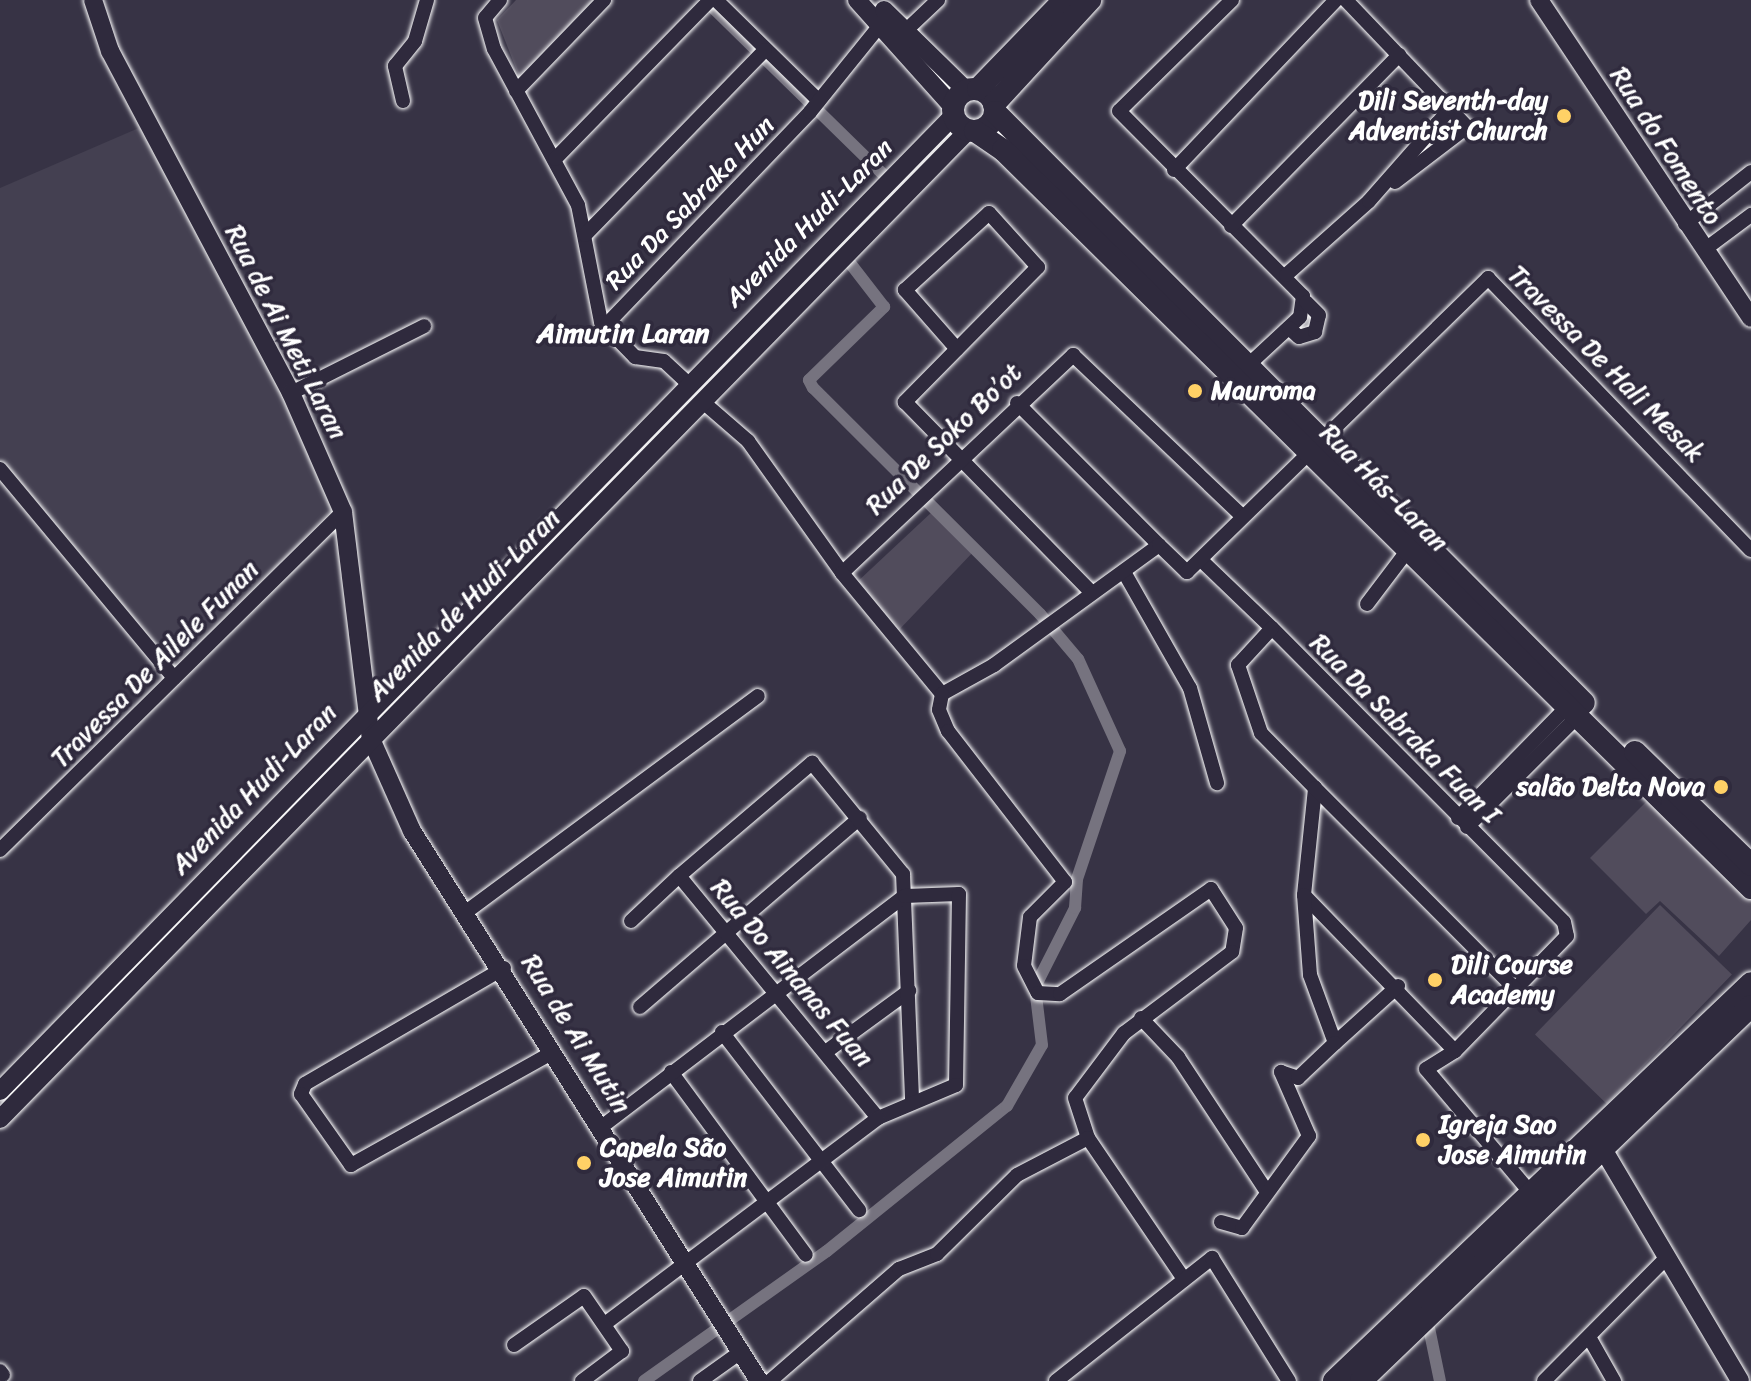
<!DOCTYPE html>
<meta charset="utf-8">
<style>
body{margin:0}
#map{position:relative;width:1751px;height:1381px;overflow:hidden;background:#373345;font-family:Sriracha,sans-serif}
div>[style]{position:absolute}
.built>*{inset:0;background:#444051}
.green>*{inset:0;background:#514c5c;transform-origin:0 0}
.canal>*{height:12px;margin:-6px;padding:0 6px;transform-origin:6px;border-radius:6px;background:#76737f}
.roads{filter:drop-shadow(0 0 2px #fff) drop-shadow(0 0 2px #fff)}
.street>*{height:14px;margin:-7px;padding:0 7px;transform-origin:7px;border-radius:7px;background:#2f2a3d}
.secondary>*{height:18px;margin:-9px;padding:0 9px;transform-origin:9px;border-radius:9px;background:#2f2a3d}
.primary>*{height:22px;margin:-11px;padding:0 11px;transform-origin:11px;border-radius:11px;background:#2f2a3d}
.primary>.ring{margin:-11px;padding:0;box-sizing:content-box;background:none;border:22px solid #2f2a3d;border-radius:50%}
.dots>*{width:22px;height:22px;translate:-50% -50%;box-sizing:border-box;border:4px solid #2f2a3d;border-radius:50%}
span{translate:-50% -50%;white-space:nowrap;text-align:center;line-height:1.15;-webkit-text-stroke:7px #2f2a3d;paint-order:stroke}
.poi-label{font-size:26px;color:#fff;font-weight:700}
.right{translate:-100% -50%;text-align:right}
.left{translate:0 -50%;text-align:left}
.street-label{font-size:26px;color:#fff}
.neighbourhood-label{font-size:28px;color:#fff;font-weight:700}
</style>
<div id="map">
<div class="built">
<i style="clip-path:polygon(148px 124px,337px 504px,176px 668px,0 468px,0 188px)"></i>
</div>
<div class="green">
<i style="clip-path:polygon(516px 0,598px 0,521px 81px,497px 20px)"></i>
<i style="clip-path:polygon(933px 511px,975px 550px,898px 631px,856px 583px)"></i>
<i style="clip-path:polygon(1651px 797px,1751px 899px,1751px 920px,1719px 956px,1660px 901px,1646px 914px,1590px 858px)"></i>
<i style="left:1660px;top:905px;width:100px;height:180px;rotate:44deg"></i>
</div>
<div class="canal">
<i style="left:705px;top:0;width:257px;rotate:44.4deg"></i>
<i style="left:1429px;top:1328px;width:54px;rotate:78.3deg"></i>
<i style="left:644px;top:1381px;width:224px;rotate:-35.4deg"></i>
<i style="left:827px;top:1251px;width:231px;rotate:-38.9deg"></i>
<i style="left:1007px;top:1106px;width:70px;rotate:-60.2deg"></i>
<i style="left:1042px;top:1045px;width:58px;rotate:-96.9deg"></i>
<i style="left:1035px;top:987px;width:89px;rotate:-63.1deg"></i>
<i style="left:1075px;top:908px;width:29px;rotate:-86deg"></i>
<i style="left:1077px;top:879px;width:135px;rotate:-71.4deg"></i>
<i style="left:1120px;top:751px;width:101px;rotate:-114.5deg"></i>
<i style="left:1078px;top:659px;width:59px;rotate:-130.2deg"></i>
<i style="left:1040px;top:614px;width:320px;rotate:-135.1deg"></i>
<i style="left:813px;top:388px;width:9px;rotate:-117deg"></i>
<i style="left:809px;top:380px;width:105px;rotate:-44.2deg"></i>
<i style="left:884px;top:307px;width:67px;rotate:-127.7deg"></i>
</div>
<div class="roads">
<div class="street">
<i style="left:500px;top:0;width:23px;rotate:130deg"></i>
<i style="left:485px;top:18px;width:32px;rotate:74deg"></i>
<i style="left:494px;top:49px;width:177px;rotate:61.7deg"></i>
<i style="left:578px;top:205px;width:119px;rotate:78.9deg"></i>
<i style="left:601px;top:322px;width:49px;rotate:45.8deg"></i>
<i style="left:635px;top:357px;width:29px;rotate:8deg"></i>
<i style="left:664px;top:361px;width:34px;rotate:43deg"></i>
<i style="left:716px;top:0;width:144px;rotate:44.4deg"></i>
<i style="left:1232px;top:0;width:158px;rotate:135.5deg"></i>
<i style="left:1119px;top:111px;width:261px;rotate:45.2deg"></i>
<i style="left:1303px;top:296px;width:21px;rotate:98deg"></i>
<i style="left:1300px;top:317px;width:74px;rotate:137.2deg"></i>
<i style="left:899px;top:37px;width:54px;rotate:-43.5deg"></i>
<i style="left:516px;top:91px;width:127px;rotate:-46deg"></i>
<i style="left:403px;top:101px;width:36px;rotate:-103deg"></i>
<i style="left:395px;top:66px;width:32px;rotate:-51deg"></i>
<i style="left:415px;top:41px;width:43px;rotate:-73.7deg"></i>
<i style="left:555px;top:159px;width:222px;rotate:-45.7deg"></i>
<i style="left:1174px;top:170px;width:235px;rotate:-46.4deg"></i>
<i style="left:1395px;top:182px;width:91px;rotate:-37.4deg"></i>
<i style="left:1467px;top:127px;width:25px;rotate:-133deg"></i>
<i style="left:1685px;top:224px;width:84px;rotate:-38.2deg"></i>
<i style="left:1231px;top:226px;width:240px;rotate:-45.5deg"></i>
<i style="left:585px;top:235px;width:258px;rotate:-45.8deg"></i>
<i style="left:1704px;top:250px;width:59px;rotate:-36.7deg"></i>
<i style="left:1286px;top:275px;width:111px;rotate:-41.7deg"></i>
<i style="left:1369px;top:201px;width:123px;rotate:-48.6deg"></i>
<i style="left:1450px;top:109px;width:151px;rotate:-133.7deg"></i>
<i style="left:604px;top:327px;width:298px;rotate:-46.2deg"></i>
<i style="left:810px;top:112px;width:113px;rotate:-51.1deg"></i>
<i style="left:1289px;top:328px;width:13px;rotate:42deg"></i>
<i style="left:1299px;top:337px;width:17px;rotate:-17deg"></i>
<i style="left:1315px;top:332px;width:17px;rotate:-77deg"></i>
<i style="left:1319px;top:315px;width:18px;rotate:-135deg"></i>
<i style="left:957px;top:349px;width:79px;rotate:-131.4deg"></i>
<i style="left:905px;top:290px;width:114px;rotate:-42.5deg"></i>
<i style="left:989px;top:213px;width:73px;rotate:47.8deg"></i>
<i style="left:1038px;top:267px;width:190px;rotate:134.6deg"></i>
<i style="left:905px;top:402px;width:267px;rotate:45.6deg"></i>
<i style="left:291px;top:393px;width:149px;rotate:-26.7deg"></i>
<i style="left:703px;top:402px;width:60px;rotate:40.9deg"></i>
<i style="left:748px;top:441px;width:162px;rotate:54.5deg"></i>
<i style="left:842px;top:573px;width:318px;rotate:-43.3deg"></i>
<i style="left:1073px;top:355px;width:233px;rotate:43.6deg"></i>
<i style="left:1017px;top:403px;width:201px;rotate:45deg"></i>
<i style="left:0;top:469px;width:272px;rotate:50.2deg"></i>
<i style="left:1201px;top:560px;width:98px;rotate:43.8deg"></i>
<i style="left:1272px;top:628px;width:414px;rotate:45.2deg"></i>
<i style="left:1564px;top:922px;width:14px;rotate:78deg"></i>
<i style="left:1567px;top:936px;width:161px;rotate:134.2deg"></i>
<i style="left:1455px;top:1051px;width:217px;rotate:-134.1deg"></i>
<i style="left:1304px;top:895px;width:108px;rotate:-84.1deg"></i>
<i style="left:1315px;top:788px;width:77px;rotate:-134.5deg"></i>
<i style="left:1261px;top:733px;width:72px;rotate:-108.7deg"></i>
<i style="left:1238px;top:665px;width:50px;rotate:-47.4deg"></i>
<i style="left:1124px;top:572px;width:133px;rotate:60.4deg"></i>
<i style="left:1190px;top:688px;width:99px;rotate:74.1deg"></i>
<i style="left:842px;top:573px;width:157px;rotate:50.4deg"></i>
<i style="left:1367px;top:604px;width:68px;rotate:-52.8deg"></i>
<i style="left:942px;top:694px;width:60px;rotate:-29.1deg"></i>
<i style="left:994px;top:665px;width:204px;rotate:-36deg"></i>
<i style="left:1159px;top:545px;width:39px;rotate:44deg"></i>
<i style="left:1187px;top:572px;width:421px;rotate:-44.3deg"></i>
<i style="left:1488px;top:278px;width:378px;rotate:46deg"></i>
<i style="left:942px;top:694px;width:16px;rotate:101deg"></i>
<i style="left:939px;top:710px;width:23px;rotate:67deg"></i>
<i style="left:948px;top:731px;width:191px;rotate:52.2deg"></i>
<i style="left:1065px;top:882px;width:49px;rotate:135deg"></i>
<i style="left:1030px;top:917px;width:49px;rotate:97deg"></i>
<i style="left:1024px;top:966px;width:30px;rotate:63deg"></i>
<i style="left:1038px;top:993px;width:22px;rotate:3deg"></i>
<i style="left:1060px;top:994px;width:184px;rotate:-34.8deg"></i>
<i style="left:1211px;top:889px;width:46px;rotate:57.3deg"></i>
<i style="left:1236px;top:928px;width:24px;rotate:99deg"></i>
<i style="left:1232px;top:952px;width:135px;rotate:143.1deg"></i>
<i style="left:1124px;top:1033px;width:81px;rotate:127deg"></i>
<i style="left:1075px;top:1098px;width:42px;rotate:72deg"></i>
<i style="left:1088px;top:1138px;width:171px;rotate:55.8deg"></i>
<i style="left:1315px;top:788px;width:284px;rotate:45.1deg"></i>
<i style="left:1458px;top:818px;width:164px;rotate:-45.5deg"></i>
<i style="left:1467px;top:827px;width:163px;rotate:-45deg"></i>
<i style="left:0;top:850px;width:482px;rotate:-44.6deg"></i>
<i style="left:1304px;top:895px;width:80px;rotate:85.7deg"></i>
<i style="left:1310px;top:975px;width:72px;rotate:69.8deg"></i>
<i style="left:1335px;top:1043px;width:85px;rotate:-42.1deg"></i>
<i style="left:466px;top:912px;width:363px;rotate:-36.5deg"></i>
<i style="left:631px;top:921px;width:66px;rotate:-43.2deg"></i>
<i style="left:504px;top:968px;width:230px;rotate:149.8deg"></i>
<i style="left:305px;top:1084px;width:11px;rotate:112deg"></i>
<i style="left:301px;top:1094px;width:87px;rotate:54.8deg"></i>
<i style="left:351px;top:1165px;width:231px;rotate:-29.2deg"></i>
<i style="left:640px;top:1007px;width:290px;rotate:-40.7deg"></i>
<i style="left:1141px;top:1018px;width:54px;rotate:46.5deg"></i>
<i style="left:1178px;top:1057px;width:158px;rotate:56.6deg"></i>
<i style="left:722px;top:1032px;width:225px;rotate:52.4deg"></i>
<i style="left:827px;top:1051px;width:102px;rotate:-36.2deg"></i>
<i style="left:1455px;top:1051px;width:34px;rotate:148deg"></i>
<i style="left:1426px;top:1069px;width:161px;rotate:49.8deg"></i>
<i style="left:671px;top:1072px;width:227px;rotate:53.6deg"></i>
<i style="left:878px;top:1118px;width:313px;rotate:-129.4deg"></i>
<i style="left:679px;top:876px;width:175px;rotate:-40.4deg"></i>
<i style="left:812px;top:763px;width:144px;rotate:50.7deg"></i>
<i style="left:903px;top:874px;width:229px;rotate:87.7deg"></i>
<i style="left:604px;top:1125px;width:378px;rotate:-37.3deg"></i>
<i style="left:905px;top:896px;width:54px;rotate:-2.1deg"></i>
<i style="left:959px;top:894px;width:191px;rotate:90.9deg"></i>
<i style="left:956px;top:1085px;width:85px;rotate:157.1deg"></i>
<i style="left:878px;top:1118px;width:342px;rotate:143deg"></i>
<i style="left:1221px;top:1222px;width:22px;rotate:16deg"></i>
<i style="left:1242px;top:1228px;width:114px;rotate:-53.9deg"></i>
<i style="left:1309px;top:1136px;width:70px;rotate:-113.6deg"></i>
<i style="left:1281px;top:1072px;width:18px;rotate:19deg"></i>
<i style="left:1298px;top:1078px;width:51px;rotate:-43.4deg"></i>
<i style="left:1589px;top:1337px;width:51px;rotate:60.4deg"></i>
<i style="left:514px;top:1345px;width:85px;rotate:-35deg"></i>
<i style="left:584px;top:1296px;width:67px;rotate:55.4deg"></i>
<i style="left:622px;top:1351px;width:50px;rotate:143.1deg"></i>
<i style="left:0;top:1371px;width:5px;rotate:53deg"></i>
<i style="left:700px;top:1381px;width:52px;rotate:-35.5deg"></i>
<i style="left:770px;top:1381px;width:171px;rotate:-41deg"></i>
<i style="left:899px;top:1269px;width:41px;rotate:-21.5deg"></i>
<i style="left:937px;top:1254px;width:112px;rotate:-44.6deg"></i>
<i style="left:1017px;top:1175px;width:80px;rotate:-27.5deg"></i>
<i style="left:1056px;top:1381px;width:199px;rotate:-38.3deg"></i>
<i style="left:1212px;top:1258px;width:145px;rotate:58deg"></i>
<i style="left:1544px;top:1381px;width:175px;rotate:-45.2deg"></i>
</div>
<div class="secondary">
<i style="left:93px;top:0;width:54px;rotate:71.6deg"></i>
<i style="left:110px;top:51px;width:387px;rotate:62.1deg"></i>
<i style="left:291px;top:393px;width:130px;rotate:66.4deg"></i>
<i style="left:343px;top:512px;width:229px;rotate:83deg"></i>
<i style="left:371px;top:739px;width:101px;rotate:66deg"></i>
<i style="left:412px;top:831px;width:650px;rotate:57.75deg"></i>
<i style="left:857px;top:0;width:142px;rotate:48.1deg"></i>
<i style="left:1539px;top:0;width:382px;rotate:56.3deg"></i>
<i style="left:884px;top:10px;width:115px;rotate:44.3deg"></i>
<i style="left:0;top:1091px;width:1363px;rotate:-45.65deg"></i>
<i style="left:0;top:1119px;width:1383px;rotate:-45.59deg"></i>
<i style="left:1603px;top:1149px;width:269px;rotate:59.4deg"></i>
</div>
<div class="primary">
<i class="ring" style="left:953px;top:89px;width:20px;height:20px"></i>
<i style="left:978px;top:89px;width:124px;rotate:-46deg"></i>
<i style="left:994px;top:104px;width:142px;rotate:-47.3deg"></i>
<i style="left:995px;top:112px;width:834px;rotate:45.1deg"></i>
<i style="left:975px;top:131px;width:34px;rotate:34deg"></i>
<i style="left:1003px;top:150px;width:1051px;rotate:44.61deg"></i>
<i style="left:1635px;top:752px;width:162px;rotate:44.2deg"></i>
<i style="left:1334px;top:1381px;width:576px;rotate:-43.66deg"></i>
<i style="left:1361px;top:1381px;width:541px;rotate:-43.88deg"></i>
</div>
</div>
<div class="dots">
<i style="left:1564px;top:116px;background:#ffd166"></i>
<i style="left:1195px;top:391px;background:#ffd166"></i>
<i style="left:1721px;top:787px;background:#ffd166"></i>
<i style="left:1435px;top:980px;background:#ffd166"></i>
<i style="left:1423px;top:1140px;background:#ffd166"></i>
<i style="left:584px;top:1163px;background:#ffd166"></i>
</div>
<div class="poi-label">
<span class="right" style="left:1548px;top:116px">Dili Seventh-day<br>Adventist Church</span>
<span class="left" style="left:1211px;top:391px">Mauroma</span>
<span class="right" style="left:1705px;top:787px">salão Delta Nova</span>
<span class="left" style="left:1451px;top:980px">Dili Course<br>Academy</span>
<span class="left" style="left:1439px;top:1140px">Igreja Sao<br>Jose Aimutin</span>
<span class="left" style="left:600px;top:1163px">Capela São<br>Jose Aimutin</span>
</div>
<div class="street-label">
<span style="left:1666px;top:146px;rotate:57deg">Rua do Fomento</span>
<span style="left:690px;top:203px;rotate:-46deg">Rua Da Sabraka Hun</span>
<span style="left:809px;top:223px;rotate:-45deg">Avenida Hudi-Laran</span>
<span style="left:286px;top:332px;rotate:63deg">Rua de Ai Meti Laran</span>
<span style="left:1606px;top:364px;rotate:45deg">Travessa De Hali Mesak</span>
<span style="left:944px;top:439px;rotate:-44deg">Rua De Soko Bo’ot</span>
<span style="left:1384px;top:488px;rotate:45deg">Rua Hás-Laran</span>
<span style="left:464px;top:605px;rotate:-45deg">Avenida de Hudi-Laran</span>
<span style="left:155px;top:664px;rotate:-45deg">Travessa De Ailele Funan</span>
<span style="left:1405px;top:729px;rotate:45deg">Rua Da Sabraka Fuan I</span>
<span style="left:254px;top:789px;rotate:-46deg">Avenida Hudi-Laran</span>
<span style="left:792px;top:973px;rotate:50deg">Rua Do Ainanas Fuan</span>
<span style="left:576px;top:1034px;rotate:58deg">Rua de Ai Mutin</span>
</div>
<div class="neighbourhood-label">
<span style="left:623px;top:333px">Aimutin Laran</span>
</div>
</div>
